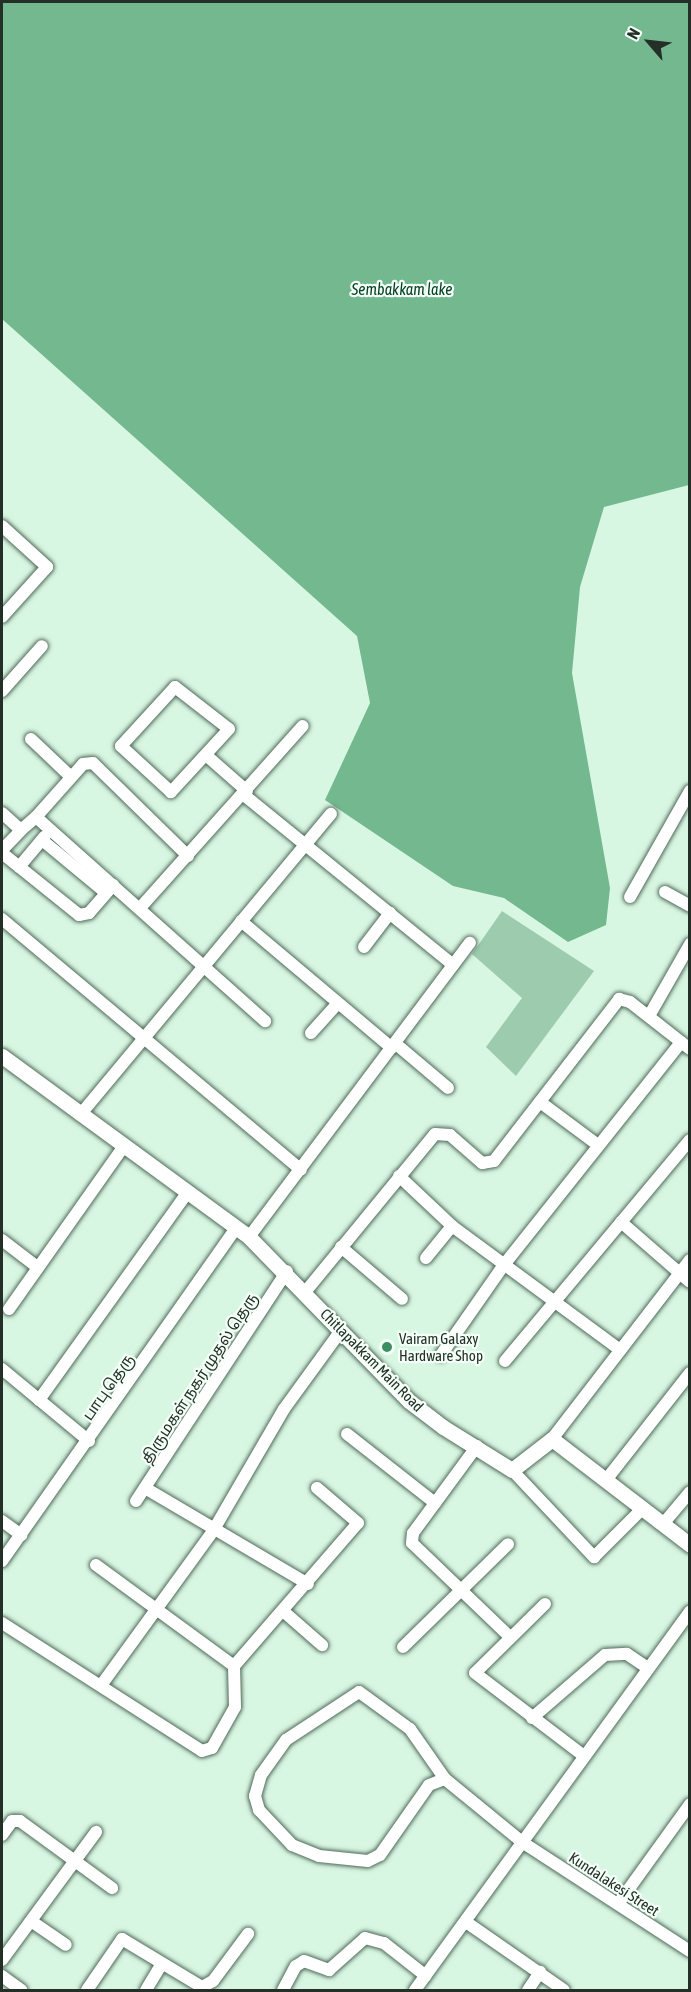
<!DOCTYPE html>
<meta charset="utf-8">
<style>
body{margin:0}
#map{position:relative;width:691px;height:1992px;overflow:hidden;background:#d8f7e3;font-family:"Asap Condensed","Noto Sans Tamil",sans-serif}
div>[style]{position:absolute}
.green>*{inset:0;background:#9ccbad}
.water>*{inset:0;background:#73b88f}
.roads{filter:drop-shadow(0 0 2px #506a59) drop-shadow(0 0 2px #506a59)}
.minor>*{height:12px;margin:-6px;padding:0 6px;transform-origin:6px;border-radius:6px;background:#fff}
.tertiary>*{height:15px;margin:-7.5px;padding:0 7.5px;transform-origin:7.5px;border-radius:7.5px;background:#fff}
.dots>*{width:16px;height:16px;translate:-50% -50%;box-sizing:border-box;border:3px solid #f3fff7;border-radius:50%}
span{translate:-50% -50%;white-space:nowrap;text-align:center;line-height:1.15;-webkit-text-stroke:4.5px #f3fff7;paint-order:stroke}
.poi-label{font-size:15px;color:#242f28}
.left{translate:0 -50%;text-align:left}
.street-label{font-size:15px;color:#242f28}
.water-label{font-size:16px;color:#064025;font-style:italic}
.frame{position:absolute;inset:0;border:3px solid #242f28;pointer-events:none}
.north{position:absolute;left:619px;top:12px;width:60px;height:60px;-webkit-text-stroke:4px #f3fff7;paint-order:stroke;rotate:298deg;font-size:16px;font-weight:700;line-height:24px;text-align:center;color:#242f28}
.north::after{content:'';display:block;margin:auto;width:21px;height:27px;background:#242f28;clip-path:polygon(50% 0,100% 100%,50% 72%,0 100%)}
</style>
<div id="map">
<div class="green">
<i style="clip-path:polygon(502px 911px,594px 971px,516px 1076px,486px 1047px,522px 998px,472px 954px)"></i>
</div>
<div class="water">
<i style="clip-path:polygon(2px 2px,689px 2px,689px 485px,604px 507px,580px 587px,572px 673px,610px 888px,606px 925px,568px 942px,504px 898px,453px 886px,325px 800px,370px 703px,357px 636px,2px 319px)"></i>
</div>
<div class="roads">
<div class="minor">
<i style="left:2px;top:526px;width:61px;rotate:42.3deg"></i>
<i style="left:47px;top:567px;width:67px;rotate:132deg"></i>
<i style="left:175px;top:687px;width:68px;rotate:37.9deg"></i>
<i style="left:229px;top:729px;width:86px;rotate:132.6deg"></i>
<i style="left:171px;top:792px;width:68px;rotate:-137.4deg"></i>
<i style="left:121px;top:746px;width:80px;rotate:-47.5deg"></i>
<i style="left:2px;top:691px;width:60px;rotate:-48.4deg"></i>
<i style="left:31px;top:739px;width:55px;rotate:43.5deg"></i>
<i style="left:207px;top:756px;width:53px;rotate:41.2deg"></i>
<i style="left:244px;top:795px;width:269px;rotate:39.1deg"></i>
<i style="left:2px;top:813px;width:25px;rotate:42deg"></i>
<i style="left:21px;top:830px;width:20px;rotate:-41deg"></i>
<i style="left:36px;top:817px;width:307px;rotate:41.7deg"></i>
<i style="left:36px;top:817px;width:71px;rotate:-48.4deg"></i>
<i style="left:83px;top:764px;width:10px;rotate:-6deg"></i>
<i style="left:93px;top:763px;width:133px;rotate:44.4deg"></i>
<i style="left:42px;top:840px;width:83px;rotate:39.6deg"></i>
<i style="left:2px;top:850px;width:28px;rotate:-46deg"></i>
<i style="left:2px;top:853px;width:99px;rotate:38.8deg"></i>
<i style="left:79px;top:915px;width:10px;rotate:-11deg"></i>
<i style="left:89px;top:913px;width:37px;rotate:-49deg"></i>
<i style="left:19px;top:867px;width:40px;rotate:-50deg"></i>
<i style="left:665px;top:892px;width:29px;rotate:29deg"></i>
<i style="left:630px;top:897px;width:122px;rotate:-60.5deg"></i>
<i style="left:140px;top:908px;width:244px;rotate:-48.2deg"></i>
<i style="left:2px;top:919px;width:390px;rotate:40deg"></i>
<i style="left:241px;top:921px;width:197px;rotate:40.1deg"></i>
<i style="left:364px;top:947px;width:43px;rotate:-52.6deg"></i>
<i style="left:649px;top:1016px;width:83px;rotate:-60.3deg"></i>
<i style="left:311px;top:1033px;width:40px;rotate:-48deg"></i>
<i style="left:396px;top:1044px;width:68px;rotate:40.2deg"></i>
<i style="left:540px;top:1102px;width:72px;rotate:36.6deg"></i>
<i style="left:80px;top:1115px;width:392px;rotate:-50.2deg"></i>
<i style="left:399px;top:1176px;width:73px;rotate:43.3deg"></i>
<i style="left:452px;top:1226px;width:209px;rotate:36.4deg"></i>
<i style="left:621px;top:1222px;width:91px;rotate:41deg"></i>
<i style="left:249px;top:1237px;width:368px;rotate:-53.1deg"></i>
<i style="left:2px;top:1240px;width:44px;rotate:37.6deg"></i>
<i style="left:341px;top:1247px;width:80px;rotate:40.4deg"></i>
<i style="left:426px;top:1258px;width:41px;rotate:-50.9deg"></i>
<i style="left:306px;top:1291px;width:203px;rotate:-50.6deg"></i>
<i style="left:435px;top:1134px;width:15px;rotate:4deg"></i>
<i style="left:450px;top:1135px;width:43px;rotate:41.2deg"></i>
<i style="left:482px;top:1163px;width:12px;rotate:-9deg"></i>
<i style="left:494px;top:1161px;width:205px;rotate:-52.3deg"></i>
<i style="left:619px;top:999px;width:11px;rotate:15deg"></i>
<i style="left:630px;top:1002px;width:76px;rotate:38.1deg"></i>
<i style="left:9px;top:1309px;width:199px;rotate:-54.8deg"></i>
<i style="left:441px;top:1355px;width:108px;rotate:-55.1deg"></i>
<i style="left:503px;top:1266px;width:286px;rotate:-51.5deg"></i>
<i style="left:505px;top:1361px;width:288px;rotate:-50.1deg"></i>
<i style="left:2px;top:1369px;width:113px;rotate:39.6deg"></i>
<i style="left:39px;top:1400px;width:256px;rotate:-54.4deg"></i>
<i style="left:347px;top:1434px;width:112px;rotate:38.1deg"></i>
<i style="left:552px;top:1439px;width:226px;rotate:-52.4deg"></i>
<i style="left:477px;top:1446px;width:108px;rotate:126.3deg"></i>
<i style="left:413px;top:1533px;width:10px;rotate:96deg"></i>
<i style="left:412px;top:1543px;width:134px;rotate:43.8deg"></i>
<i style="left:512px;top:1470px;width:120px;rotate:46.7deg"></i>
<i style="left:594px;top:1557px;width:69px;rotate:-45deg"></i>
<i style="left:606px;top:1480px;width:136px;rotate:-51.9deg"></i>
<i style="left:145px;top:1488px;width:189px;rotate:30.5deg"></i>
<i style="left:136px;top:1501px;width:275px;rotate:-56.7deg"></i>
<i style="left:2px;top:1521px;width:24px;rotate:36deg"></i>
<i style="left:663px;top:1524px;width:42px;rotate:-49.8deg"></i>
<i style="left:2px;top:1561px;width:408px;rotate:-54.9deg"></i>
<i style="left:96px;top:1565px;width:171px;rotate:36.2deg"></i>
<i style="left:234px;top:1666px;width:189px;rotate:-49.1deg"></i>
<i style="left:358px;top:1523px;width:54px;rotate:-139.5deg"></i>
<i style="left:545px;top:1604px;width:98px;rotate:135.4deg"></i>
<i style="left:475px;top:1673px;width:137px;rotate:37.3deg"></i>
<i style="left:283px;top:1611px;width:52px;rotate:41.1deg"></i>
<i style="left:2px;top:1623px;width:237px;rotate:32.6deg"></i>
<i style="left:202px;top:1751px;width:10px;rotate:-17deg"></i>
<i style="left:212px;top:1748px;width:47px;rotate:-60.7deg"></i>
<i style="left:235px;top:1707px;width:41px;rotate:-91.4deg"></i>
<i style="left:403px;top:1647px;width:147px;rotate:-44.4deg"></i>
<i style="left:102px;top:1684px;width:189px;rotate:-54deg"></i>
<i style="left:213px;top:1531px;width:141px;rotate:-59.8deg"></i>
<i style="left:284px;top:1409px;width:95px;rotate:-54deg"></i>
<i style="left:532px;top:1718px;width:96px;rotate:-40.8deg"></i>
<i style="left:605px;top:1655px;width:22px;rotate:-3deg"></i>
<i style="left:627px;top:1654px;width:25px;rotate:34deg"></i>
<i style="left:445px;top:1779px;width:61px;rotate:-125deg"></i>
<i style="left:410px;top:1729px;width:63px;rotate:-144deg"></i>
<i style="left:359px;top:1692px;width:87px;rotate:146.7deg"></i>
<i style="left:286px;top:1740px;width:43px;rotate:125.5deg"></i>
<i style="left:261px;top:1775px;width:22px;rotate:106deg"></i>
<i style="left:255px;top:1796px;width:15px;rotate:74deg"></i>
<i style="left:259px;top:1810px;width:48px;rotate:46.7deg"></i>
<i style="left:292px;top:1845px;width:29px;rotate:22deg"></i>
<i style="left:319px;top:1856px;width:49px;rotate:5.8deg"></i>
<i style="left:368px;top:1861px;width:13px;rotate:-27deg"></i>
<i style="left:380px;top:1855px;width:85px;rotate:-55deg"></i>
<i style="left:429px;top:1785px;width:17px;rotate:-21deg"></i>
<i style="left:445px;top:1779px;width:99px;rotate:39.3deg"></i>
<i style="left:522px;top:1842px;width:200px;rotate:33deg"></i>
<i style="left:2px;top:1835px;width:17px;rotate:-54deg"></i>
<i style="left:12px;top:1821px;width:8px"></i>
<i style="left:20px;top:1821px;width:114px;rotate:36.1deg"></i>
<i style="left:618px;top:1904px;width:123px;rotate:-54.2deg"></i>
<i style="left:31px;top:1921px;width:42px;rotate:34.4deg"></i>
<i style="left:466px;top:1922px;width:119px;rotate:34.8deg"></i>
<i style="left:2px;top:1960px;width:159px;rotate:-53.7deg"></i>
<i style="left:2px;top:1976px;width:24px;rotate:36deg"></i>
<i style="left:87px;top:1990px;width:62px;rotate:-55.5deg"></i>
<i style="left:122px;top:1939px;width:93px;rotate:31deg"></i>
<i style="left:202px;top:1987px;width:13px;rotate:-29deg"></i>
<i style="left:213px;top:1981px;width:59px;rotate:-53.3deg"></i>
<i style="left:146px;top:1990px;width:29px;rotate:-59deg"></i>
<i style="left:283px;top:1990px;width:27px;rotate:-62deg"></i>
<i style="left:296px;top:1966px;width:9px;rotate:-32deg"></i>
<i style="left:304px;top:1961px;width:27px;rotate:20deg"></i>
<i style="left:329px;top:1970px;width:48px;rotate:-41.6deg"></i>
<i style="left:365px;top:1938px;width:20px;rotate:15deg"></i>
<i style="left:384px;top:1943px;width:53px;rotate:38.2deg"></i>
<i style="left:415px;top:1990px;width:468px;rotate:-54deg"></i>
<i style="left:528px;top:1990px;width:22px;rotate:-56deg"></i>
</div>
<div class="tertiary">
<i style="left:2px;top:1056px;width:306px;rotate:36.2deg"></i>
<i style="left:249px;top:1237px;width:229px;rotate:45.7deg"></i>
<i style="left:409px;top:1401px;width:43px;rotate:37.4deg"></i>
<i style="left:443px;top:1427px;width:81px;rotate:31.9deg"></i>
<i style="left:512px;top:1470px;width:51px;rotate:-37.8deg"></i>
<i style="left:552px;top:1439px;width:174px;rotate:37.5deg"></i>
</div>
</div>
<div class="dots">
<i style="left:387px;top:1347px;background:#3b8f62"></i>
</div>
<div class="poi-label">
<span class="left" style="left:399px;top:1347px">Vairam Galaxy<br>Hardware Shop</span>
</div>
<div class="street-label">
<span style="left:372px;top:1360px;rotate:45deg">Chitlapakkam Main Road</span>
<span style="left:199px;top:1378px;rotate:-57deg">திருமகள் நகர் முதல் தெரு</span>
<span style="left:108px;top:1387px;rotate:-55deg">பாபு தெரு</span>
<span style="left:614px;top:1884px;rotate:33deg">Kundalakesi Street</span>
</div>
<div class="water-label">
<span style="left:402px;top:289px">Sembakkam lake</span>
</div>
<div class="frame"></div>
<div class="north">N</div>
</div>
